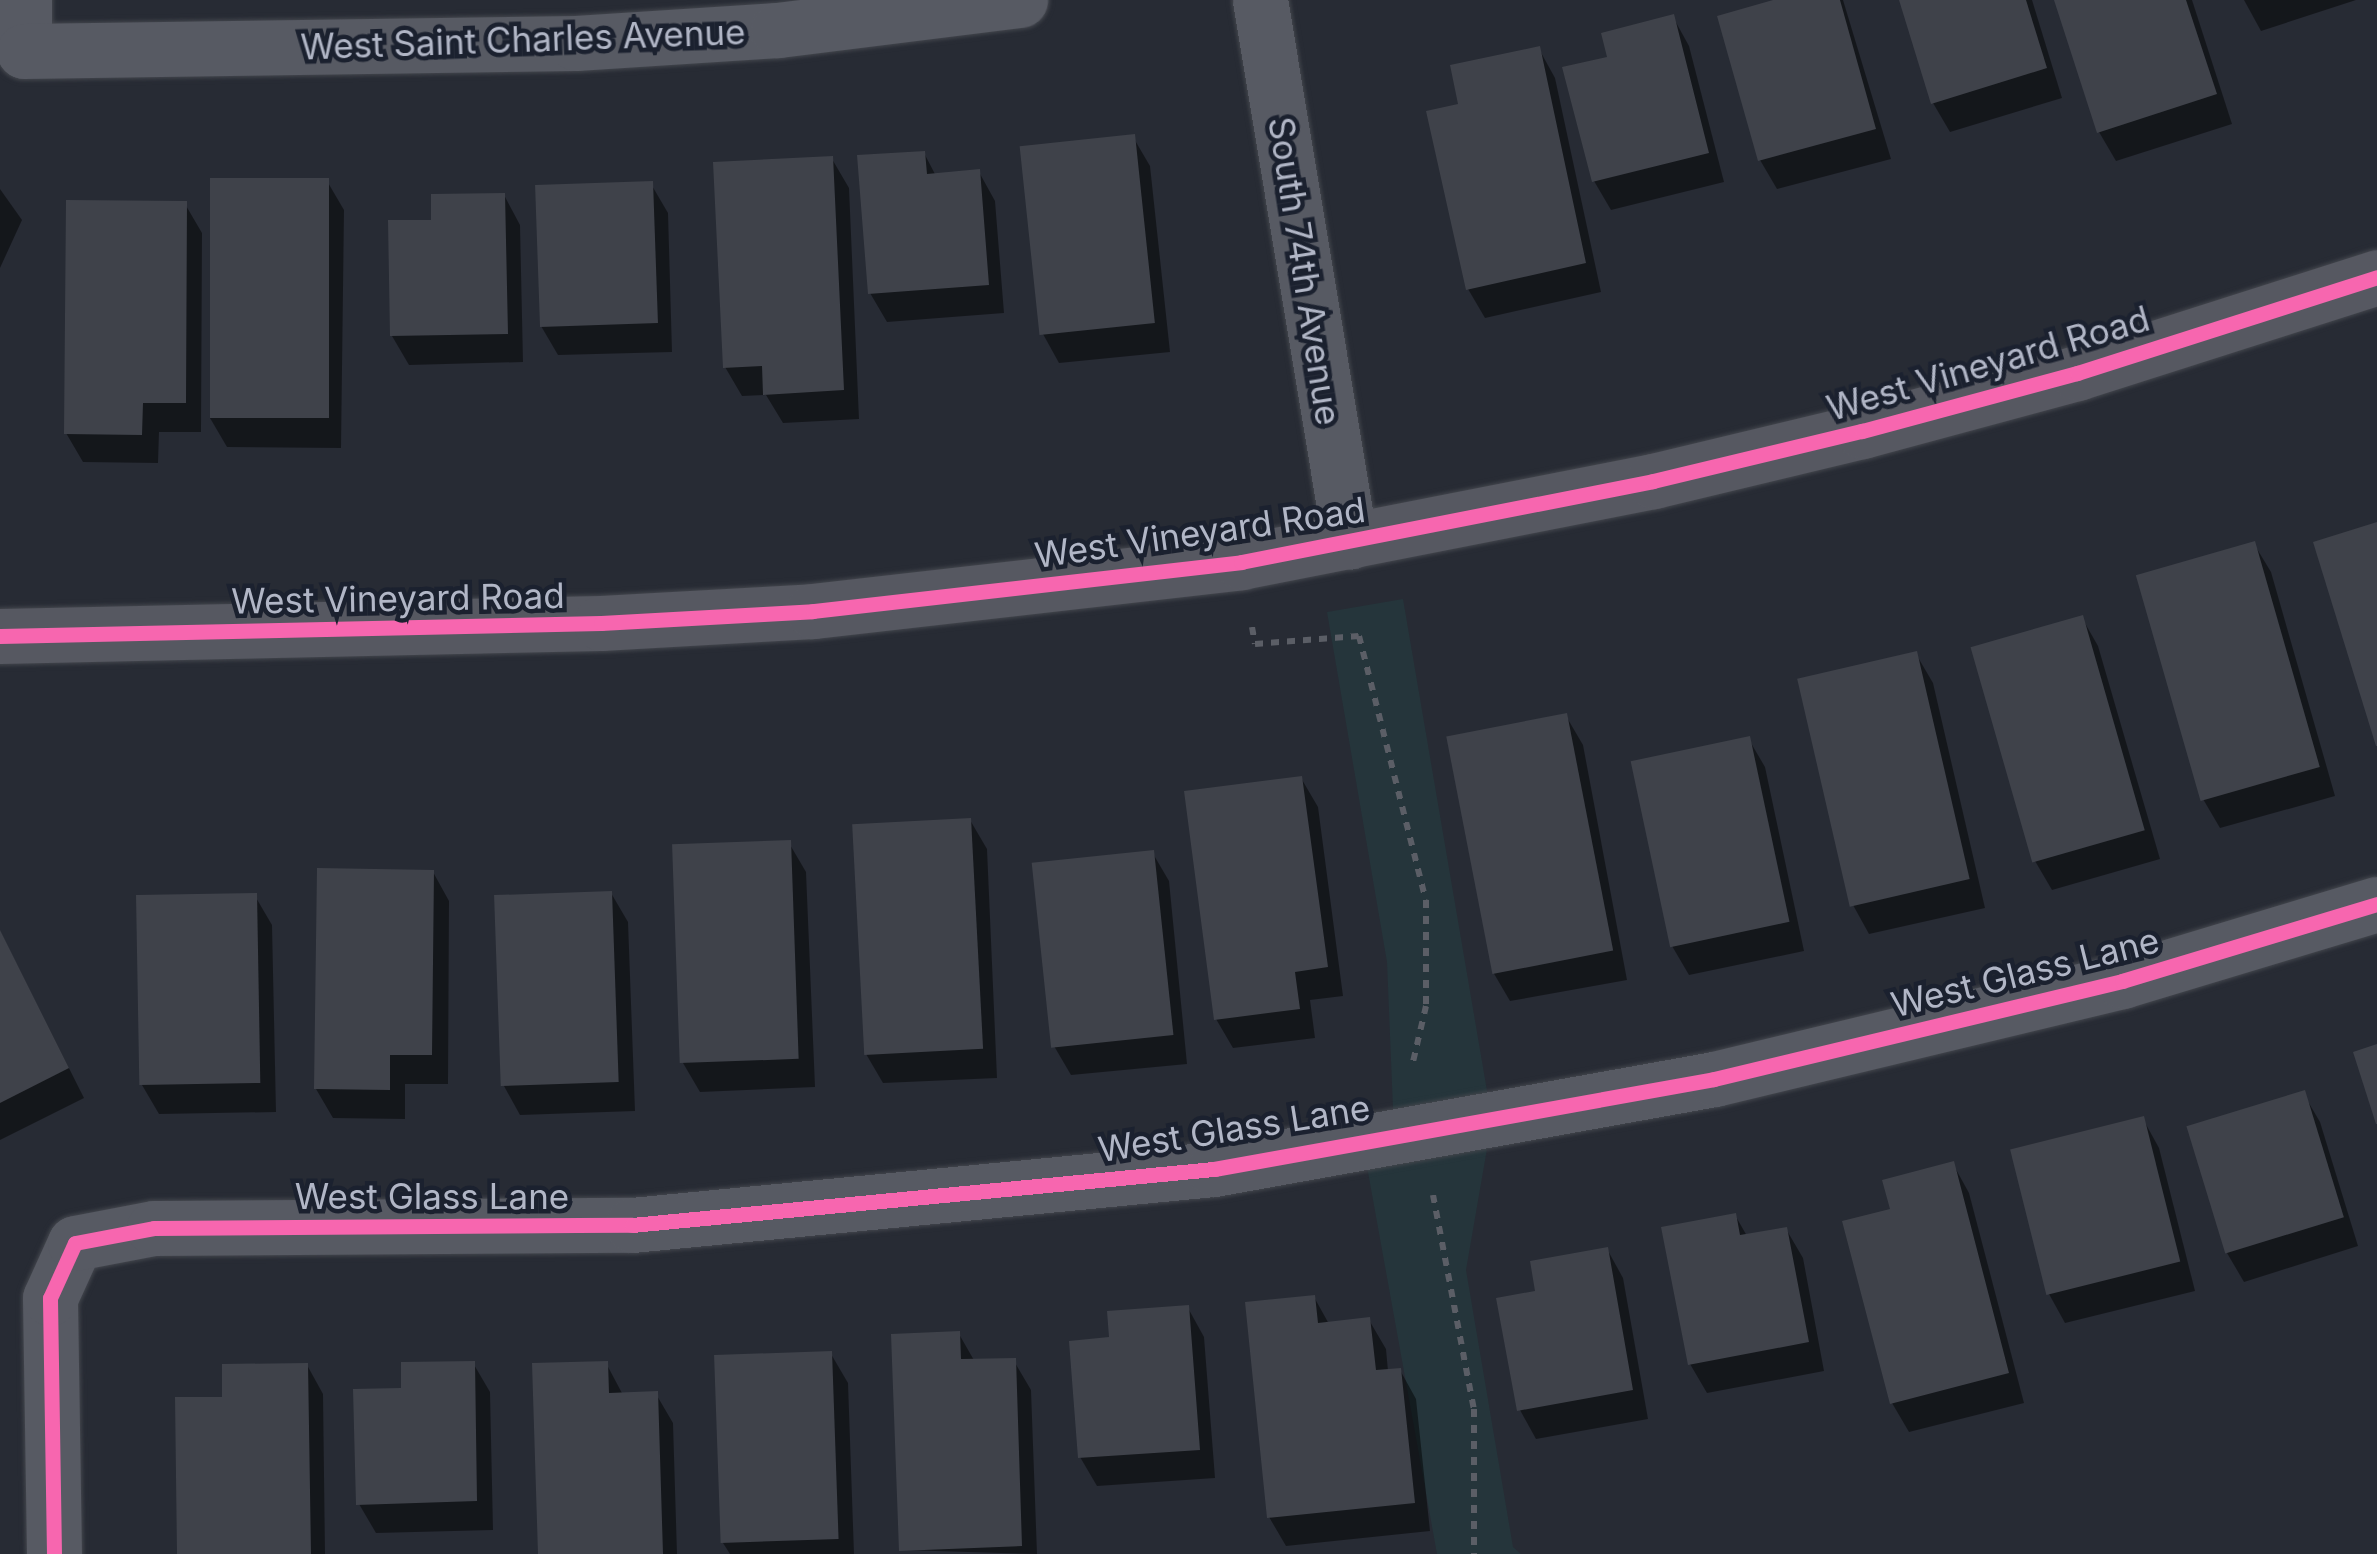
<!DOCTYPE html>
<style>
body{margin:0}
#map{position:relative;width:2377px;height:1554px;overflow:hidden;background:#272b34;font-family:Inter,sans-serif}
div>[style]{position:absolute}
.green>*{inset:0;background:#25353b}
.shadow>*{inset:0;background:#0007}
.building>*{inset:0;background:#3f424a;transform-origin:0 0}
.path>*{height:6px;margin-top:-3px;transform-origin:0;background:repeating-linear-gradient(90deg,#5b5e66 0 8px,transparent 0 16px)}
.roads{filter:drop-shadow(0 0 2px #43464d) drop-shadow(0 0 2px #43464d)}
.street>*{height:55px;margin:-27.5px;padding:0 27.5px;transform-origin:27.5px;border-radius:27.5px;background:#575a63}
.secondary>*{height:55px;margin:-27.5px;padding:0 27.5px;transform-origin:27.5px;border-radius:27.5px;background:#565861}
.cycleway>*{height:15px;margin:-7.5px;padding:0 7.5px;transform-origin:7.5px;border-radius:7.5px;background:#f766af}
span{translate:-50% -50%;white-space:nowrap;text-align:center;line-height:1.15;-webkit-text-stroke:9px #1b212f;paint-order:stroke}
.street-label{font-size:35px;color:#b1b6c6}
</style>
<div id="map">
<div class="green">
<i style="clip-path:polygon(1403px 599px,1492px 1120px,1466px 1270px,1513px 1547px,1521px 1554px,1437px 1554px,1362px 1139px,1394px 1133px,1387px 962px,1327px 612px)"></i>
</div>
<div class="shadow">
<i style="clip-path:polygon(1782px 0,1843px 0,1891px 159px,1777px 189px,1760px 160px)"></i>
<i style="clip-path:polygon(1902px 0,2032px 0,2062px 98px,1950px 132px,1933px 103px)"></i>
<i style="clip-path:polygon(2057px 0,2192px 0,2232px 124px,2116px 161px,2099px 132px)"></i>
<i style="clip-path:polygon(2244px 0,2356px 0,2261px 31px)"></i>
<i style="clip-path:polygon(1673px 17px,1689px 46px,1724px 182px,1611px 210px,1594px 181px,1610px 58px)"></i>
<i style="clip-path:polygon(1539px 49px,1555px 78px,1601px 292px,1485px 318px,1468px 289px,1461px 106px)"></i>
<i style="clip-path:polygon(1133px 137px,1150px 166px,1170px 352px,1059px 363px,1043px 334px)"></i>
<i style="clip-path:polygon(924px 153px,936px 176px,979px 172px,995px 201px,1004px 313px,887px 322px,870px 293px)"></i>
<i style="clip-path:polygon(832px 159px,849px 188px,859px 419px,783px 423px,766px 395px,742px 396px,725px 367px)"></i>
<i style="clip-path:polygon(327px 181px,344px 210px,341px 448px,227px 447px,210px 418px)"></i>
<i style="clip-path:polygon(651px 184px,668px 213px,672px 352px,558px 355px,541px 326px)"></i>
<i style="clip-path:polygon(0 189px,22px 220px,0 268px)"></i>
<i style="clip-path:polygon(504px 195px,520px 225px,523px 362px,409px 365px,392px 336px,434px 222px)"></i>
<i style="clip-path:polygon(185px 204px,202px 233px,201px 432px,159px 432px,158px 463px,83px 462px,66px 433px)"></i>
<i style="clip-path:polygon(2254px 544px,2271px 572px,2335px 796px,2220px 828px,2203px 799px)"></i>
<i style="clip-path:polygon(2082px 618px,2098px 646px,2160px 859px,2052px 890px,2035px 861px,1974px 649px)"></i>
<i style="clip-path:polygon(1916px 654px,1933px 683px,1985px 908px,1869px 934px,1853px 905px)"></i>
<i style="clip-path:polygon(1566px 716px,1583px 745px,1627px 980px,1510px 1001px,1493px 972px)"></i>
<i style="clip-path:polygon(1748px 738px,1765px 767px,1804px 951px,1689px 975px,1672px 946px)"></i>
<i style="clip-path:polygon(1301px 778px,1318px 807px,1343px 996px,1310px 1000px,1315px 1038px,1233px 1048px,1216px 1019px)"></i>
<i style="clip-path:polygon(970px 820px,987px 849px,997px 1078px,883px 1083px,866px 1054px)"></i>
<i style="clip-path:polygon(789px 843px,806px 872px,815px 1087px,700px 1092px,683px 1063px)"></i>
<i style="clip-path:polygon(1152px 852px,1169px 881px,1187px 1064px,1071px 1075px,1054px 1046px)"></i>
<i style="clip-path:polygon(433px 872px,449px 901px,448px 1084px,405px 1084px,405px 1119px,333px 1118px,316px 1089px)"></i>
<i style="clip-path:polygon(611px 893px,628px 922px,635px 1111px,520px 1115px,504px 1086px)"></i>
<i style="clip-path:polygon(255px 896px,272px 925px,276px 1112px,159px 1114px,142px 1085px)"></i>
<i style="clip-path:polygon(0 931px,84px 1098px,0 1140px)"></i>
<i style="clip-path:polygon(2303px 1093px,2320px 1122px,2358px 1246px,2244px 1282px,2227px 1253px)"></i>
<i style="clip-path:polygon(2143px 1119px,2159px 1148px,2195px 1291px,2065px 1323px,2049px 1294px)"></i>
<i style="clip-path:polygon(1953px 1164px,1969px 1193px,2024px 1403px,1909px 1432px,1892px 1403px,1893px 1211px)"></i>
<i style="clip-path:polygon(1735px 1215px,1747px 1236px,1786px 1229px,1803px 1258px,1824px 1371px,1707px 1393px,1690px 1364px)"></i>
<i style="clip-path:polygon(1607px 1249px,1623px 1278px,1648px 1419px,1536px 1439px,1520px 1410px,1538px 1293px)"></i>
<i style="clip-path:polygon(1314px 1297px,1329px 1324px,1369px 1320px,1386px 1349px,1388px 1371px,1400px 1370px,1416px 1399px,1430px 1531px,1286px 1546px,1269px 1517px)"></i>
<i style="clip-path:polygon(1188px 1308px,1204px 1337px,1215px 1478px,1097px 1486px,1080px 1457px)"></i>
<i style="clip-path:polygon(959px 1334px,975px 1362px,1014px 1361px,1031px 1390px,1037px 1554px,902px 1550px)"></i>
<i style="clip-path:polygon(831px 1354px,848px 1383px,854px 1554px,730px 1554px,723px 1543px)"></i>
<i style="clip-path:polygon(473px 1363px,490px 1392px,493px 1530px,376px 1533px,359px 1504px,403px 1390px)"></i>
<i style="clip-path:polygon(606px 1363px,623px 1395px,656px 1394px,673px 1423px,677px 1554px,540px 1554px)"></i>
<i style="clip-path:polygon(307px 1365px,323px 1394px,325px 1554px,180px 1554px,225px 1399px)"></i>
</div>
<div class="building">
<i style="clip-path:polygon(1773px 0,1840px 0,1876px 129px,1758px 161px,1717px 16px)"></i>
<i style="clip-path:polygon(1899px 0,2026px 0,2047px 68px,1931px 104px)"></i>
<i style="clip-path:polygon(2054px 0,2186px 0,2217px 94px,2097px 133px)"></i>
<i style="clip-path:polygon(1674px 14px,1709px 153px,1592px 182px,1562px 67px,1607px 57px,1601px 33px)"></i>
<i style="clip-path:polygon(1540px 46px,1586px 263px,1466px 290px,1426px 111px,1458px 104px,1450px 65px)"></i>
<i style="left:1135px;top:134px;width:190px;height:116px;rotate:84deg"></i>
<i style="clip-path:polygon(925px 151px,927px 174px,980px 169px,989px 285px,868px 294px,857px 155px)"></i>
<i style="clip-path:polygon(833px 156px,844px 390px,763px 395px,762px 366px,723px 368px,713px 162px)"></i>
<i style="left:210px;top:178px;width:119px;height:240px"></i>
<i style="left:653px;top:181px;width:142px;height:118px;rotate:88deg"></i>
<i style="clip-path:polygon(505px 193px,508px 334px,390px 336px,388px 220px,431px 220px,431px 194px)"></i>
<i style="clip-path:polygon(66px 200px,187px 201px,186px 403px,143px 403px,142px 435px,64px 434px)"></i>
<i style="clip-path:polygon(2377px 522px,2377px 746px,2376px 746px,2313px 542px)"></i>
<i style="left:2255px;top:541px;width:235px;height:124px;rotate:74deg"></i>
<i style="left:2083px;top:615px;width:224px;height:117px;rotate:74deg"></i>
<i style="left:1917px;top:651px;width:234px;height:123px;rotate:77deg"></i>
<i style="left:1567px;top:713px;width:242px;height:123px;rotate:79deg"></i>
<i style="left:1750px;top:736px;width:190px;height:122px;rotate:78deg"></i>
<i style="clip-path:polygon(1302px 776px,1328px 967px,1295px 972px,1300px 1009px,1214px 1020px,1184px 791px)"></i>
<i style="left:971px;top:818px;width:231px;height:119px;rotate:87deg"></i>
<i style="left:791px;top:840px;width:219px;height:119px;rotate:88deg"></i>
<i style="left:1154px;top:850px;width:186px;height:123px;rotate:84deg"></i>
<i style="clip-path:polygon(317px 868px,434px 870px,432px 1055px,390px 1055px,390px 1090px,314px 1089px)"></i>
<i style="left:612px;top:891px;width:191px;height:118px;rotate:88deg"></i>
<i style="left:257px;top:893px;width:190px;height:121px;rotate:89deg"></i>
<i style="clip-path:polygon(0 930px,69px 1068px,0 1103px)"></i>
<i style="clip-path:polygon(2377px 1044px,2377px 1124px,2376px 1124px,2353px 1052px)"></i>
<i style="left:2305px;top:1090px;width:133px;height:124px;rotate:73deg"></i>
<i style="left:2144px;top:1116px;width:150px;height:138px;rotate:76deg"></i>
<i style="clip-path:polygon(1954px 1161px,2009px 1373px,1890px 1404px,1842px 1221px,1890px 1209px,1882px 1180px)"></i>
<i style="clip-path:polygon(1736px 1213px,1740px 1235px,1787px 1227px,1809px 1342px,1688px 1365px,1661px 1227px)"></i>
<i style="clip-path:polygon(1608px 1247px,1633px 1390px,1517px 1411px,1496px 1298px,1535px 1291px,1530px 1261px)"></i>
<i style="clip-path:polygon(1315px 1295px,1318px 1323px,1370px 1317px,1376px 1370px,1401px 1368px,1415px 1503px,1267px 1518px,1245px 1302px)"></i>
<i style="clip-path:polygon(1189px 1305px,1200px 1450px,1078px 1458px,1069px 1341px,1109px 1337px,1107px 1311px)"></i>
<i style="clip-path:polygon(960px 1331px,961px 1359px,1016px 1358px,1022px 1546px,899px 1551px,891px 1334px)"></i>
<i style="left:832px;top:1351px;width:188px;height:118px;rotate:88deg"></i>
<i style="clip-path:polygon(475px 1361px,477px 1501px,356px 1505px,353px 1389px,401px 1388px,401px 1362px)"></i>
<i style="clip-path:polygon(608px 1361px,609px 1393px,658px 1391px,663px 1554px,538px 1554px,532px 1363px)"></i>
<i style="clip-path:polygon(308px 1363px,311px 1554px,177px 1554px,175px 1397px,222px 1397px,222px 1364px)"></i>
</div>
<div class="path">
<i style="left:1252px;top:627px;width:17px;rotate:80deg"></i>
<i style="left:1255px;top:644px;width:104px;rotate:-4.4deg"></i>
<i style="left:1359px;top:636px;width:272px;rotate:75.8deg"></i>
<i style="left:1426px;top:900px;width:106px;rotate:90deg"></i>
<i style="left:1426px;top:1006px;width:62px;rotate:103.1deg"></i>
<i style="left:1433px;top:1195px;width:218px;rotate:79.2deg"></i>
<i style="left:1474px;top:1409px;width:145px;rotate:90deg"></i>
</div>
<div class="roads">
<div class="street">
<i style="left:24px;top:0;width:51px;rotate:90deg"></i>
<i style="left:24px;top:51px;width:552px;rotate:-0.83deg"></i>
<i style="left:576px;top:43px;width:202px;rotate:-3.7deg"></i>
<i style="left:778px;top:30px;width:244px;rotate:-7.1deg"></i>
<i style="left:1260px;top:0;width:549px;rotate:80.57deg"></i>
<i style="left:54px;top:1554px;width:256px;rotate:-90.9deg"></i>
<i style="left:50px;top:1298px;width:60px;rotate:-65.6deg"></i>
<i style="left:75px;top:1243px;width:80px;rotate:-10.8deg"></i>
<i style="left:154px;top:1228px;width:478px;rotate:-0.4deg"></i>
<i style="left:632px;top:1225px;width:585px;rotate:-5.5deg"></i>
<i style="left:1214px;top:1169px;width:508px;rotate:-10.2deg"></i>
<i style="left:1714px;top:1079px;width:420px;rotate:-13.5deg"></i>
<i style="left:2122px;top:981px;width:266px;rotate:-16.8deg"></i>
</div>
<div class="secondary">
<i style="left:0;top:636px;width:601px;rotate:-1.24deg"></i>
<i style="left:601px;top:623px;width:212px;rotate:-3.2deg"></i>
<i style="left:813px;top:611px;width:431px;rotate:-6.5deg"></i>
<i style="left:1241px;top:562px;width:420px;rotate:-11.1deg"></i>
<i style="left:1653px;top:481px;width:215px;rotate:-13.5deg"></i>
<i style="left:1862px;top:431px;width:223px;rotate:-15.1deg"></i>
<i style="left:2077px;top:373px;width:315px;rotate:-17.7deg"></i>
</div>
</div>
<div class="cycleway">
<i style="left:0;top:636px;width:601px;rotate:-1.24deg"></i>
<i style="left:601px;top:623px;width:212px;rotate:-3.2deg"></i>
<i style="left:813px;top:611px;width:431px;rotate:-6.5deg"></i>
<i style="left:1241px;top:562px;width:420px;rotate:-11.1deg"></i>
<i style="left:1653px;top:481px;width:215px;rotate:-13.5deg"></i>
<i style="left:1862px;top:431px;width:223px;rotate:-15.1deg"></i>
<i style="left:2077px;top:373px;width:315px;rotate:-17.7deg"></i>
<i style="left:54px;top:1554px;width:256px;rotate:-90.9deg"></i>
<i style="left:50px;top:1298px;width:60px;rotate:-65.6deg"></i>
<i style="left:75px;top:1243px;width:80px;rotate:-10.8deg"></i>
<i style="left:154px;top:1228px;width:478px;rotate:-0.4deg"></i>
<i style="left:632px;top:1225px;width:585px;rotate:-5.5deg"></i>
<i style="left:1214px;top:1169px;width:508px;rotate:-10.2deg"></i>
<i style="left:1714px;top:1079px;width:420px;rotate:-13.5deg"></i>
<i style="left:2122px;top:981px;width:266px;rotate:-16.8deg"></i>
</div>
<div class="street-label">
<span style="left:523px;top:39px;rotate:-2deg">West Saint Charles Avenue</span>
<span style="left:1305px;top:271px;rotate:81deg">South 74th Avenue</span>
<span style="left:1988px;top:363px;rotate:-16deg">West Vineyard Road</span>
<span style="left:1200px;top:532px;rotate:-8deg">West Vineyard Road</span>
<span style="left:398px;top:598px;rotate:-1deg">West Vineyard Road</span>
<span style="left:2025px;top:972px;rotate:-14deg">West Glass Lane</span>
<span style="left:1234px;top:1128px;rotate:-9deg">West Glass Lane</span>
<span style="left:432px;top:1196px">West Glass Lane</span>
</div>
</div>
